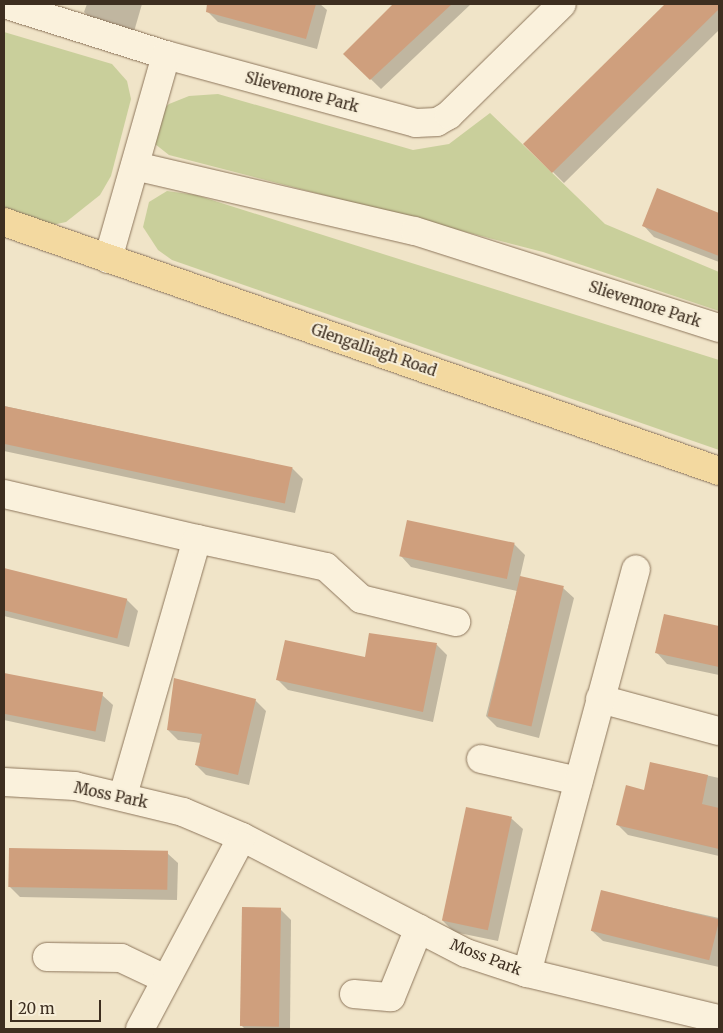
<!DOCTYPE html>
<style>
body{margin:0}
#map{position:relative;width:723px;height:1033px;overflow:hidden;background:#f0e4c8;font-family:Merriweather,serif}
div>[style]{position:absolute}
.green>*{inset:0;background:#c9cf9b}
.shadow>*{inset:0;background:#0003}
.building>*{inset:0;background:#cf9f7d;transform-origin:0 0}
.roads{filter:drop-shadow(0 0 1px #8d765c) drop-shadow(0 0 1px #8d765c)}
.minor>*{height:28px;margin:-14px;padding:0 14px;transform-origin:14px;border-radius:14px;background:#faf1dc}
.major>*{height:28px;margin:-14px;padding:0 14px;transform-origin:14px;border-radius:14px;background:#f3d9a0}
span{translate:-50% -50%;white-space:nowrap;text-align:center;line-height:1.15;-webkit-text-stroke:4px #f7eed8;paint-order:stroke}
.street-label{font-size:15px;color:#3d2e20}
.frame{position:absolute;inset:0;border:5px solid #3d2e20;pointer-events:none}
.scale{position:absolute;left:10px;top:1000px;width:91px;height:22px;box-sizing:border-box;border:2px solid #3d2e20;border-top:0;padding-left:6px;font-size:15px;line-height:18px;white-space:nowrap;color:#3d2e20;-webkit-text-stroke:4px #f7eed8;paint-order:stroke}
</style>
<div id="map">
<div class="green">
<i style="clip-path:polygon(4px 32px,112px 64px,127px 81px,131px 99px,111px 176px,100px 195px,66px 222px,52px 225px,4px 207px)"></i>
<i style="clip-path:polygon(218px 94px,413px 150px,449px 144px,490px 113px,605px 224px,719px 272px,719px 311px,543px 252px,169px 155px,155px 144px,158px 114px,169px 104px,189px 96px)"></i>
<i style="clip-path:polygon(167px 191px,196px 195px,719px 360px,719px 450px,172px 260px,158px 250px,143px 227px,149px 202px)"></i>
</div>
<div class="shadow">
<i style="clip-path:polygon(87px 4px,142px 4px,133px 35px,95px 23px,84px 12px)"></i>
<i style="clip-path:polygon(209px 4px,320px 4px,327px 10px,317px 49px,218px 22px,207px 11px)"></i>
<i style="clip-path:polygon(395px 4px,471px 4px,381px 89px,345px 54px)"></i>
<i style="clip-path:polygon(667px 4px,719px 4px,719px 30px,564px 183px,525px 144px)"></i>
<i style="clip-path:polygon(658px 190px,719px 214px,719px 262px,654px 237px,644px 226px)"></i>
<i style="clip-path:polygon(4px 406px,292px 468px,303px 479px,295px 513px,4px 451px)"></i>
<i style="clip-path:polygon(514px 544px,525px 555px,520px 577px,563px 588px,574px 598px,539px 738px,497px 727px,486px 716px,517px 591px,411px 567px,401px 556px)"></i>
<i style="clip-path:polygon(4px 570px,127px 600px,138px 611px,129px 647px,4px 616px)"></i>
<i style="clip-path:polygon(665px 616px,719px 627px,719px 675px,667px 664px,657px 653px)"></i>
<i style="clip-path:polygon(370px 634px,437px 645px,447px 655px,433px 722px,288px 690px,278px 680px,366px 658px)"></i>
<i style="clip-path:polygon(4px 674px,102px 695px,113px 705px,105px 742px,4px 720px)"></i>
<i style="clip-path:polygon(255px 700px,266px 711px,249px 785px,206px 775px,196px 765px,201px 743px,178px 740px,168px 730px)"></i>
<i style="clip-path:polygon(651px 763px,719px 778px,719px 856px,628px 835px,618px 825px,645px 791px)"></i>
<i style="clip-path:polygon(467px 809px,512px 819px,523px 829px,498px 941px,454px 932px,443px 921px)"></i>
<i style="clip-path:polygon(167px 853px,178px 863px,177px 900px,20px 897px,9px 886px)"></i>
<i style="clip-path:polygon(601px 892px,719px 918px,719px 967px,603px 941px,592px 931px)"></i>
<i style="clip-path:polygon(280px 909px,291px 920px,290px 1029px,245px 1029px,242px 1026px)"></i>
</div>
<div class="building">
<i style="clip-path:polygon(207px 4px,316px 4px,306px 39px,206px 12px)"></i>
<i style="clip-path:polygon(393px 4px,452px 4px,370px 80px,343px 54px)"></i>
<i style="clip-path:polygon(665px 4px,719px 4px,719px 9px,552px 173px,523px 144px)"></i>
<i style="clip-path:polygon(657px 188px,719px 213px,719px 256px,642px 226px)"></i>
<i style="left:4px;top:406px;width:295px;height:37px;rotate:12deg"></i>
<i style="left:407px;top:520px;width:110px;height:37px;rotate:12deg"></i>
<i style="left:4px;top:568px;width:127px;height:41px;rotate:14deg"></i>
<i style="left:520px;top:576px;width:45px;height:144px;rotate:13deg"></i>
<i style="clip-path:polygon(664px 614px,719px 626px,719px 667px,655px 653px)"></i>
<i style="clip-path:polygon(369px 633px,437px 643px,423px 712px,276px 680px,285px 640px,365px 657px)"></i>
<i style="left:4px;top:673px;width:101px;height:40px;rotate:11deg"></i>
<i style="clip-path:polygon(174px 678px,256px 699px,238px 775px,195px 765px,202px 734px,167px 730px)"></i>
<i style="clip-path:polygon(650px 762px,708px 775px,702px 804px,719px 808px,719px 849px,616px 825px,626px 785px,644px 790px)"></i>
<i style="left:466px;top:807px;width:47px;height:116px;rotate:12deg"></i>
<i style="left:9px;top:848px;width:159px;height:39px;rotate:1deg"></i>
<i style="left:601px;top:890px;width:122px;height:42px;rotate:14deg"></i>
<i style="left:242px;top:907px;width:39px;height:119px;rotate:1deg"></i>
</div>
<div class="roads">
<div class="minor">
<i style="left:4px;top:4px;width:170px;rotate:17.5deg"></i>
<i style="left:166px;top:55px;width:259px;rotate:15.2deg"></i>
<i style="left:416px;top:123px;width:21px;rotate:-3deg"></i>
<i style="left:437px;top:122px;width:14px;rotate:-30deg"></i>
<i style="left:449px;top:115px;width:158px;rotate:-44.5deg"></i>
<i style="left:135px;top:166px;width:287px;rotate:13.1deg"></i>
<i style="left:415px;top:231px;width:319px;rotate:17.7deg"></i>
<i style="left:108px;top:259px;width:212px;rotate:-74.1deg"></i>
<i style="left:4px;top:494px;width:198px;rotate:13.1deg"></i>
<i style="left:197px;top:539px;width:266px;rotate:106.1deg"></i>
<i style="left:197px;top:539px;width:132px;rotate:12.2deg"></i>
<i style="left:326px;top:567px;width:47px;rotate:42.4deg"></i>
<i style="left:361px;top:599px;width:98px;rotate:13.6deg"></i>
<i style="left:600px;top:699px;width:123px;rotate:15.1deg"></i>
<i style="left:481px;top:759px;width:100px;rotate:12.7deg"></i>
<i style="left:4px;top:782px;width:71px;rotate:3.2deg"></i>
<i style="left:75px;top:786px;width:111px;rotate:13.5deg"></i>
<i style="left:183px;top:812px;width:64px;rotate:23deg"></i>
<i style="left:242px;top:837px;width:252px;rotate:27.4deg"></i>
<i style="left:466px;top:953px;width:64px;rotate:18.2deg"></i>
<i style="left:527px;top:973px;width:197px;rotate:13.5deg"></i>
<i style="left:47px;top:957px;width:74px;rotate:0.8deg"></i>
<i style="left:121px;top:958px;width:47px;rotate:25.5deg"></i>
<i style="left:527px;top:973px;width:418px;rotate:-74.9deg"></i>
<i style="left:354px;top:994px;width:37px;rotate:5deg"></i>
<i style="left:391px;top:997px;width:74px;rotate:-67.9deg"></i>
<i style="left:140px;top:1029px;width:217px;rotate:-62deg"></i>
</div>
<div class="major">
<i style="left:4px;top:222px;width:757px;rotate:19.2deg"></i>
</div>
</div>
<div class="street-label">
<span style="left:302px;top:92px;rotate:15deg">Slievemore Park</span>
<span style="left:645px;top:304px;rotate:18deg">Slievemore Park</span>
<span style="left:374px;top:350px;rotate:19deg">Glengalliagh Road</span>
<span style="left:111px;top:795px;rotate:12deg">Moss Park</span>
<span style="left:486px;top:957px;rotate:21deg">Moss Park</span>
</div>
<div class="frame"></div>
<div class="scale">20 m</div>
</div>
